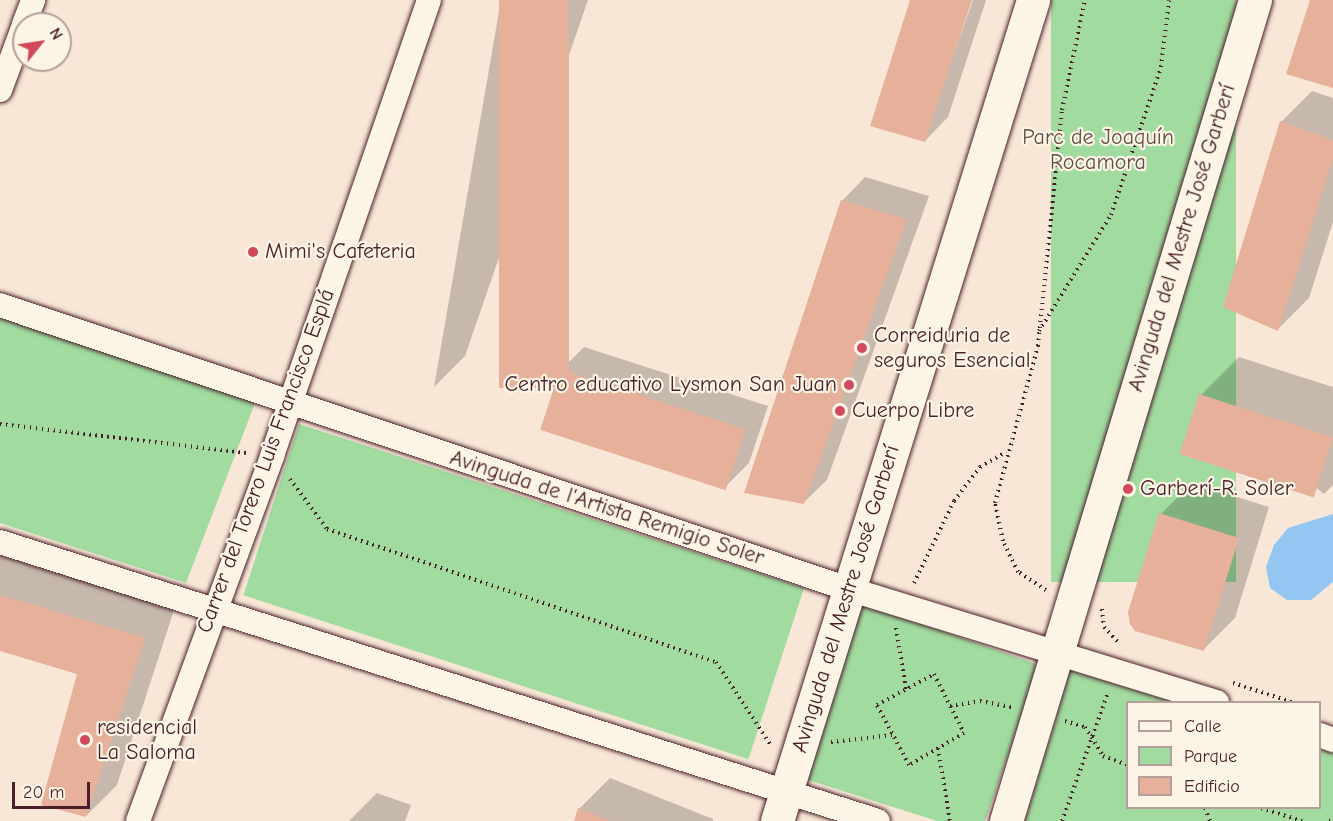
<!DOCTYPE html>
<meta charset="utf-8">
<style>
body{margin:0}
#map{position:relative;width:1333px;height:821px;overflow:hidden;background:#f8e7d6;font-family:"Comic Neue",sans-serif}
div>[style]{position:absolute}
.green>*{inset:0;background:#a1dba0;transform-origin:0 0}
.water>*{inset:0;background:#93c6f0}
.shadow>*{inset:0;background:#0003}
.building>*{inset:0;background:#e6b09a;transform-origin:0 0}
.path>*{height:4px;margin-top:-2px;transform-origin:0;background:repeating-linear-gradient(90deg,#4a1f2b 0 1.5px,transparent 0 6px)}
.roads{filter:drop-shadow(0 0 2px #4a1f2b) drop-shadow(0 0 2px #4a1f2b)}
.street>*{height:24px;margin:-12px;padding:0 12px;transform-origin:12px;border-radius:12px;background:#fcf5e5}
.secondary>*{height:33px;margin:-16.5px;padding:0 16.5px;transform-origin:16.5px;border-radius:16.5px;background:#fcf5e5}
.dots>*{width:16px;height:16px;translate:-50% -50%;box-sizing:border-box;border:3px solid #fcf5e5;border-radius:50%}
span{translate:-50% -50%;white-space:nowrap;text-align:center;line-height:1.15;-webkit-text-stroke:4.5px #fcf5e5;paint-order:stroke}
.park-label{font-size:22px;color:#604e48}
.street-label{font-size:22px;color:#4a1f2b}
.poi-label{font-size:22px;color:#4a1f2b}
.left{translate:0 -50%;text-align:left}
.right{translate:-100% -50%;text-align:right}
.legend{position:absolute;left:1126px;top:701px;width:195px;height:108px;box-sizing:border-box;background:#fcf5e5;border:2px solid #b59f9b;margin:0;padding:8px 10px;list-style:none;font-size:18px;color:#4a1f2b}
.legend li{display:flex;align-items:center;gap:12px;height:30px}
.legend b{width:30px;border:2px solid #b59f9b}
.north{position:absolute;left:12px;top:12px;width:60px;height:60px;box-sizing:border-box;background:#fcf5e5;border:2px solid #b59f9b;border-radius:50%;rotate:60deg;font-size:16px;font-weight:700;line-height:24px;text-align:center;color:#4a1f2b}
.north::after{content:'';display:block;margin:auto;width:21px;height:27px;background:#d1495b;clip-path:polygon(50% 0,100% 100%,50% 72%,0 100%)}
.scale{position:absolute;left:12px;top:782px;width:78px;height:27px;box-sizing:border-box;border:3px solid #4a1f2b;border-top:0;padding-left:8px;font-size:18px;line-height:21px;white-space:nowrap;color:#4a1f2b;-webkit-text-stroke:4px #fcf5e5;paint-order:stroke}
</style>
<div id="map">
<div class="green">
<i style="left:1051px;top:0;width:185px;height:582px"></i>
<i style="clip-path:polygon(0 317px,257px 398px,186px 583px,0 523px)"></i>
<i style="left:299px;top:424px;width:531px;height:180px;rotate:18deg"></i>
<i style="clip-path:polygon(859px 602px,1039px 665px,985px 821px,937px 821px,802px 778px)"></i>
<i style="clip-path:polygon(1070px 670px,1173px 702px,1128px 702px,1128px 808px,1320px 808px,1320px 749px,1333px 753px,1333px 821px,1025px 821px)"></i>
</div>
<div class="water">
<i style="clip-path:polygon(1333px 514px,1333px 582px,1311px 600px,1287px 600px,1270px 588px,1266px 567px,1274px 545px,1288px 528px)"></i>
</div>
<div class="shadow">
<i style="clip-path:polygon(501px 0,588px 0,465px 356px,434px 387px)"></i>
<i style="clip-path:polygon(911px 0,970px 0,932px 116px,973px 0,986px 0,948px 117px,925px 141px)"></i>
<i style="clip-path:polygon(1312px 91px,1333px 98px,1333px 222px,1309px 298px,1278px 329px,1281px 122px)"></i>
<i style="clip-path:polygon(865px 177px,929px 196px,827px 480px,803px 503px,842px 201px)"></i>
<i style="clip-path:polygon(584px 347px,768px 406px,749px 463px,726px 486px,561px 370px)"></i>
<i style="clip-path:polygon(1239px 357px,1333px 387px,1333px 485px,1324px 494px,1201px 395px)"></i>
<i style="clip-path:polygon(1192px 483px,1269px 507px,1235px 618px,1204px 649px,1161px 514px)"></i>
<i style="clip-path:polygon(0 555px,175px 607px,117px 785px,86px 816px,78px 673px,0 650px)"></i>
<i style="clip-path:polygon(610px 778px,713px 819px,713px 821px,576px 821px,579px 809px)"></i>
<i style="clip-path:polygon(377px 793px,411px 805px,405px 821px,349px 821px)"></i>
</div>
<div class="building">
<i style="left:499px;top:0;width:70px;height:388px"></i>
<i style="clip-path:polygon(910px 0,972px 0,925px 142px,870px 126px)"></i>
<i style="clip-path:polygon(1310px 0,1333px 0,1333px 88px,1286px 74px)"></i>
<i style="clip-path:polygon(1280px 121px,1333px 140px,1333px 159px,1278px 331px,1223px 307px)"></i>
<i style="clip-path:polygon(841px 200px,907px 219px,804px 504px,744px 493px)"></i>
<i style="left:560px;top:369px;width:195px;height:64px;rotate:18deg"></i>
<i style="left:1199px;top:394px;width:141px;height:63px;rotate:18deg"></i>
<i style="clip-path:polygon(1159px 513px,1239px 538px,1204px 651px,1135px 631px,1130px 624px,1128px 612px)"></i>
<i style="clip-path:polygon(0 595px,145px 638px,86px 817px,41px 805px,77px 674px,0 651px)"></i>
<i style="clip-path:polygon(578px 808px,610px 821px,574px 821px)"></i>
</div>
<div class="path">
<i style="left:1039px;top:331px;width:137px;rotate:-58.2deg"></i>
<i style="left:1111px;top:215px;width:156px;rotate:-71.3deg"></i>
<i style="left:1161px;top:67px;width:67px;rotate:-83.2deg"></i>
<i style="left:0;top:424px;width:249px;rotate:6.7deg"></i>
<i style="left:290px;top:479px;width:62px;rotate:53.5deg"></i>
<i style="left:327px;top:529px;width:411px;rotate:18.9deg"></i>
<i style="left:716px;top:662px;width:98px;rotate:56.6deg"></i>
<i style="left:914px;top:583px;width:91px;rotate:-64deg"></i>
<i style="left:954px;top:501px;width:43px;rotate:-52.6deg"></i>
<i style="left:980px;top:467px;width:30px;rotate:-30deg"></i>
<i style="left:1046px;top:590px;width:33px;rotate:-147deg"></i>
<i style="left:1018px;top:572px;width:34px;rotate:-116deg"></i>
<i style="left:1003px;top:541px;width:39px;rotate:-102deg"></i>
<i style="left:995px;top:503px;width:163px;rotate:-74.7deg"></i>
<i style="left:1038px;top:346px;width:237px;rotate:-84.2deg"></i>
<i style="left:1062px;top:110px;width:112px;rotate:-78.2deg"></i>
<i style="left:1102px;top:609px;width:18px;rotate:84deg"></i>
<i style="left:1104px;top:627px;width:22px;rotate:47deg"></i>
<i style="left:896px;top:628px;width:62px;rotate:80.7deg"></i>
<i style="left:934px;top:674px;width:66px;rotate:63deg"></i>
<i style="left:964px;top:733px;width:64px;rotate:149.8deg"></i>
<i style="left:909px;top:765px;width:68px;rotate:-118.1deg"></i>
<i style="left:877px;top:705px;width:65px;rotate:-28.5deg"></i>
<i style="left:1233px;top:683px;width:62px;rotate:17.9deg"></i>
<i style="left:950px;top:706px;width:30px;rotate:-9deg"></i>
<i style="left:980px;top:701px;width:33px;rotate:11deg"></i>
<i style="left:1065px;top:721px;width:21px;rotate:17deg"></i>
<i style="left:1085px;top:727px;width:34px;rotate:58deg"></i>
<i style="left:1103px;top:756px;width:27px;rotate:20deg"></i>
<i style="left:831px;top:742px;width:62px;rotate:-6.4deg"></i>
<i style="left:938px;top:748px;width:74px;rotate:80.7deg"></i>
<i style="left:1205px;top:808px;width:14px;rotate:69deg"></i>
<i style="left:1261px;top:808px;width:43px;rotate:17.6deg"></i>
<i style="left:1062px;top:821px;width:134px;rotate:-70.3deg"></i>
<i style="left:1329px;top:821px;width:4px;rotate:-14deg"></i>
</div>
<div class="roads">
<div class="street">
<i style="left:24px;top:24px;width:26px;rotate:-69deg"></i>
<i style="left:0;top:90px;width:69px;rotate:-69.7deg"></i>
<i style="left:0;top:305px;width:895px;rotate:18.5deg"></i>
<i style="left:849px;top:589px;width:385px;rotate:17.1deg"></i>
<i style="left:0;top:542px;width:921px;rotate:17.63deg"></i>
<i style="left:1320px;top:735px;width:14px;rotate:21deg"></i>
<i style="left:138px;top:821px;width:389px;rotate:-69.8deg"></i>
<i style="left:272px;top:456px;width:482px;rotate:-71deg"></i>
</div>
<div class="secondary">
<i style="left:777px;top:821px;width:860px;rotate:-72.68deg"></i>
<i style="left:1006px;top:821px;width:858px;rotate:-73.13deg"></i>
</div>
</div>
<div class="dots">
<i style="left:253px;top:252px;background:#d1495b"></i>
<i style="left:862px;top:348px;background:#d1495b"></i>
<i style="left:849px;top:385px;background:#d1495b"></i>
<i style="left:840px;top:411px;background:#d1495b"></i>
<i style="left:1128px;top:489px;background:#d1495b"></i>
<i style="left:85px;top:740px;background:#d1495b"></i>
</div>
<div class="park-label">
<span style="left:1098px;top:150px">Parc de Joaquín<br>Rocamora</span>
</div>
<div class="street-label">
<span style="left:1182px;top:238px;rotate:-73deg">Avinguda del Mestre José Garberí</span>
<span style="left:266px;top:461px;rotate:-70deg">Carrer del Torero Luis Francisco Esplá</span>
<span style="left:607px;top:508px;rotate:18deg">Avinguda de l'Artista Remigio Soler</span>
<span style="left:846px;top:599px;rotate:-73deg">Avinguda del Mestre José Garberí</span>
</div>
<div class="poi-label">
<span class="left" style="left:265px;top:252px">Mimi's Cafeteria</span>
<span class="left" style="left:874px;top:348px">Correiduria de<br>seguros Esencial</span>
<span class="right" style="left:837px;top:385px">Centro educativo Lysmon San Juan</span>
<span class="left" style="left:852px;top:411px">Cuerpo Libre</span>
<span class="left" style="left:1140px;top:489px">Garberí-R. Soler</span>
<span class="left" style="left:97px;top:740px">residencial<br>La Saloma</span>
</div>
<ul class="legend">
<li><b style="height:8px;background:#fcf5e5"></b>Calle</li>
<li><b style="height:16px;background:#a1dba0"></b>Parque</li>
<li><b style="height:16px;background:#e6b09a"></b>Edificio</li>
</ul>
<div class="north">N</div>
<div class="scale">20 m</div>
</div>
